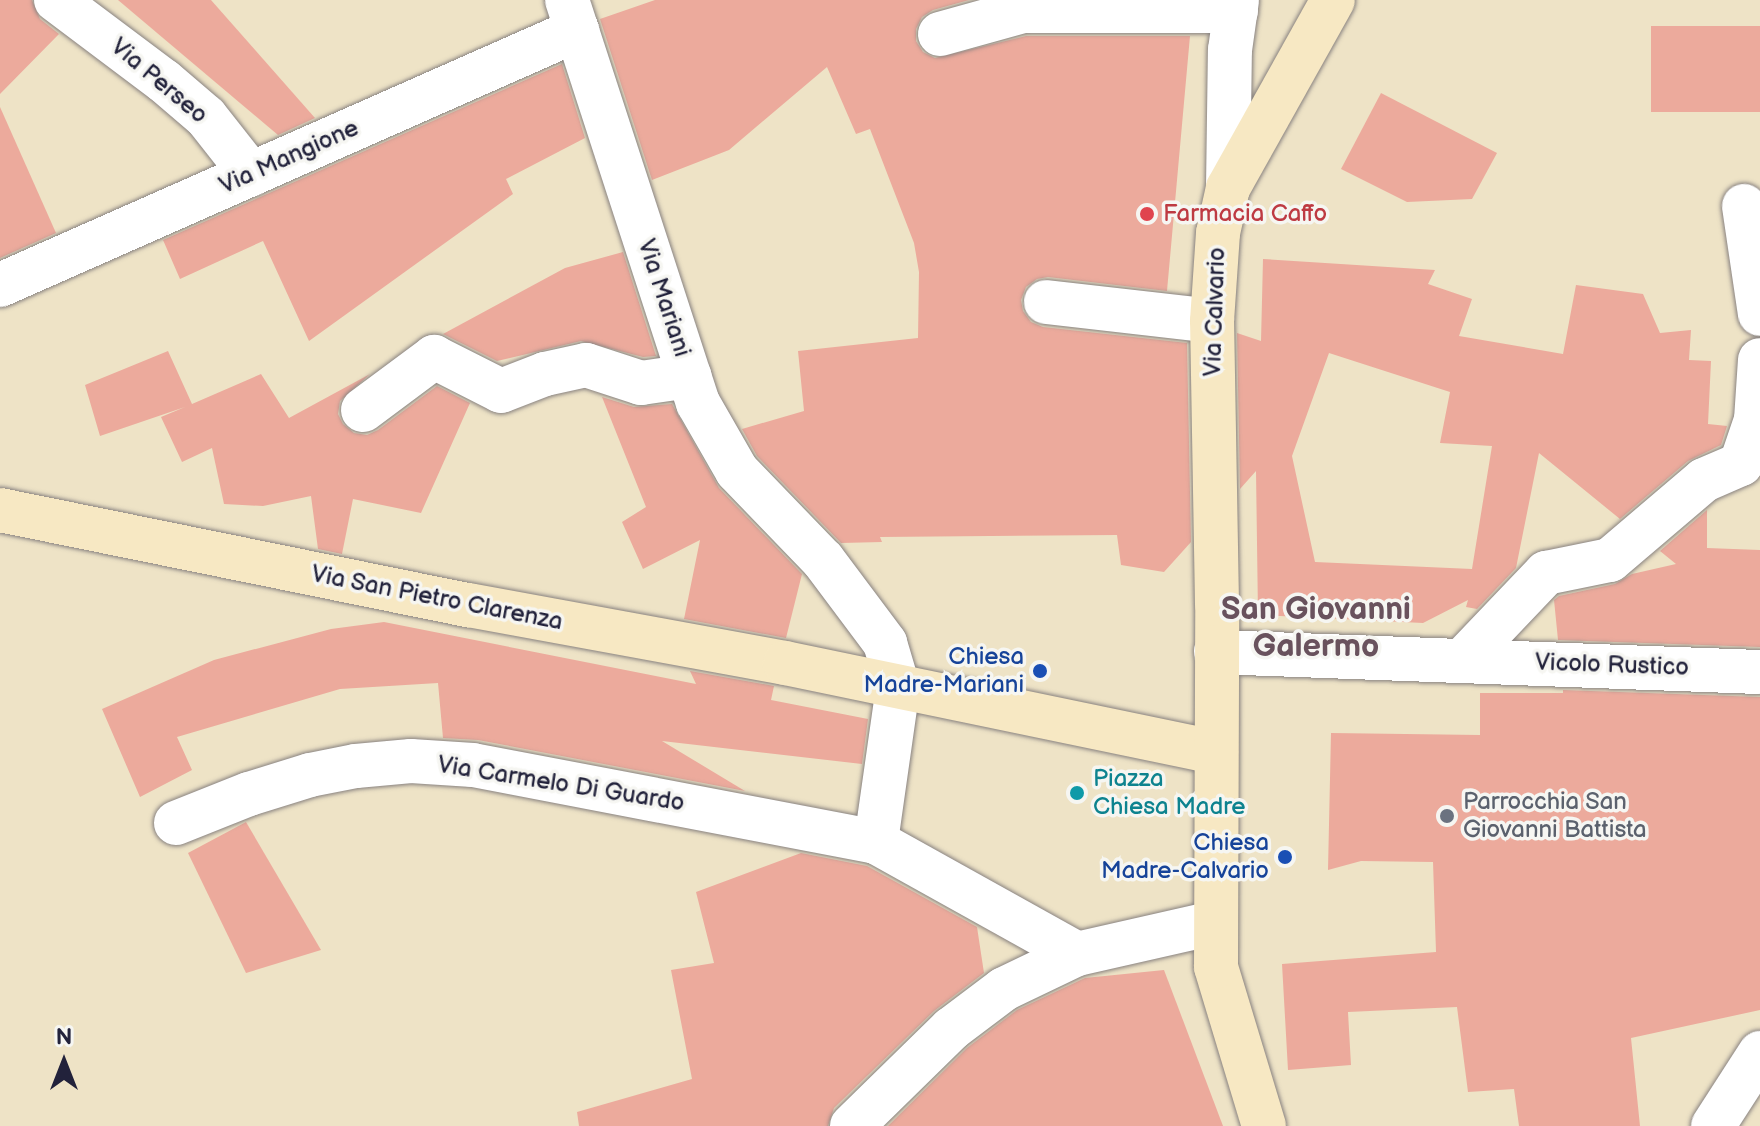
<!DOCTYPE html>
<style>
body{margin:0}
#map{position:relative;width:1760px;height:1126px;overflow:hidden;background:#eee3c6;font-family:"Balsamiq Sans",sans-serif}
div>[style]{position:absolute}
.building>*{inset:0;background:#ecaa9c;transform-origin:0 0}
.roads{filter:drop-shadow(0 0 2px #888280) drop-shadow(0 0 2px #888280)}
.minor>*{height:44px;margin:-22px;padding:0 22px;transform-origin:22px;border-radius:22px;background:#fff}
.tertiary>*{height:44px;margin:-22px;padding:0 22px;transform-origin:22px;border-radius:22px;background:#fff}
.secondary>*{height:44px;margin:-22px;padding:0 22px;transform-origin:22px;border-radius:22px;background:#f7e8c3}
.dots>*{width:22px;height:22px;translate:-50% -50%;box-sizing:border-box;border:4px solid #f6f6f2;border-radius:50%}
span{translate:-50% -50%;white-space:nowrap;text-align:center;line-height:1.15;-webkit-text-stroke:7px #f6f6f2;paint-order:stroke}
.street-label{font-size:24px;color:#22223b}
.health-label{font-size:24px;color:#be3a42}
.left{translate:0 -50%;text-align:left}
.transit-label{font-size:24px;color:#164399}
.right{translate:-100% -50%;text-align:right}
.culture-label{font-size:24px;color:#0d838f}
.worship-label{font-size:24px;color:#5b616d}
.district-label{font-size:32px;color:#69525d;font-weight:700}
.north{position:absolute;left:24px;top:1022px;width:80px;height:80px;-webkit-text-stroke:6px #f6f6f2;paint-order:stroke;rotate:0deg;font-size:22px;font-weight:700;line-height:32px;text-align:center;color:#22223b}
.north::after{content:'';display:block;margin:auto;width:28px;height:36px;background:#22223b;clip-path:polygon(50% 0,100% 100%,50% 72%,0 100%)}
</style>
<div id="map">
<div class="building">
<i style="clip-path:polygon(0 0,32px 0,40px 19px,59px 34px,0 94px)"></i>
<i style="clip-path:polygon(118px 0,211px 0,315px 118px,278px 135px)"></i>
<i style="clip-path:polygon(655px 0,969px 0,933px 10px,922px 17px,916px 29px,916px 41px,923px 52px,935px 58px,1026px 36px,1190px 36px,1167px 291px,1048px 277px,1037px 279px,1026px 287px,1021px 300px,1023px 311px,1031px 322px,1043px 327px,1187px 343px,1191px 542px,1164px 572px,1121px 565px,1117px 535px,880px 537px,882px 542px,841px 543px,757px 456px,742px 429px,804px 411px,798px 351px,918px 338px,919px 272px,914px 243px,870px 129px,856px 134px,827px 67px,729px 150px,652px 180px,600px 19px)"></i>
<i style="left:1760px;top:26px;width:86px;height:109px;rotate:90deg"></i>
<i style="clip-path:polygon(562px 64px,585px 138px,506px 179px,513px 194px,309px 341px,263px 241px,180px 279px,163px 240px)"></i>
<i style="clip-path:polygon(1381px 93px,1497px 153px,1472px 199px,1407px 202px,1341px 169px)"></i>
<i style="clip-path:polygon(0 107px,56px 233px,0 258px)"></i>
<i style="clip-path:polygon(623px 252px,656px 356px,643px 357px,581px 341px,497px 361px,443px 334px,565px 268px)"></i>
<i style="clip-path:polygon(evenodd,1263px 259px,1435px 270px,1428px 284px,1472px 299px,1459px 336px,1563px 354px,1576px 285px,1643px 294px,1660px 333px,1691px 330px,1689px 360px,1711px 361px,1708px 424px,1727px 426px,1721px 445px,1688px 461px,1620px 519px,1539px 453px,1516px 568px,1477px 609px,1466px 607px,1468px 600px,1423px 623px,1258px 615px,1256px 471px,1240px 489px,1237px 333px,1261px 341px,1263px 259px,1329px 353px,1450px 392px,1440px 443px,1492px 446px,1472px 569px,1315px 562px,1292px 456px,1329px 353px)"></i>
<i style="clip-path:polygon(168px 351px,192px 404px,261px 374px,289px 418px,370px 374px,340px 401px,338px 414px,343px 424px,354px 433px,367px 435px,378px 430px,437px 386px,470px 403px,421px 513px,353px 499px,342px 554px,318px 549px,311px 496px,263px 506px,224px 504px,212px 448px,182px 462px,161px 417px,185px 407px,100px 436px,85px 385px)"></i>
<i style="clip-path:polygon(602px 397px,634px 407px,672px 404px,719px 488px,802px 574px,786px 638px,684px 619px,700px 540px,643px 569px,622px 522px,646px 507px)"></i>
<i style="clip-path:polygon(1707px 510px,1707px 548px,1760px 550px,1760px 647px,1558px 640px,1554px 600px,1559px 596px,1615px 584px,1632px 574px,1676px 564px,1660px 551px)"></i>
<i style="clip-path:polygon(384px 622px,696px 684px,690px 671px,774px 686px,771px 700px,868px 719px,862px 764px,662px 741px,745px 791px,478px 740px,443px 738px,438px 683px,340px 689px,177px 737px,192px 770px,140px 797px,102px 709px,214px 660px,331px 629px)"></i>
<i style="clip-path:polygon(1563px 690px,1760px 697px,1760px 1010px,1631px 1038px,1640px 1126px,1519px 1126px,1514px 1089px,1468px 1092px,1457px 1007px,1348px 1012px,1351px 1065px,1288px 1070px,1282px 964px,1436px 952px,1433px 862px,1361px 861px,1328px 870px,1331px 733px,1480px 735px,1480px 693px,1563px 693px)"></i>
<i style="clip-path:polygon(246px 822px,321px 950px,246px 973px,188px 853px)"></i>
<i style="clip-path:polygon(801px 853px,867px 866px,977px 927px,984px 973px,934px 1011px,834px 1108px,828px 1126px,579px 1126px,577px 1112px,692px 1079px,671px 970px,714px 963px,696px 892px)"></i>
<i style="clip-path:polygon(1164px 970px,1223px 1126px,888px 1126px,967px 1048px,1017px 1010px,1085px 978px)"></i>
</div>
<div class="roads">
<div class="minor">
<i style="left:56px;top:0;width:135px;rotate:36.9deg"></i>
<i style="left:164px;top:81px;width:55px;rotate:40.6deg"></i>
<i style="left:206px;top:117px;width:73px;rotate:51.7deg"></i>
<i style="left:567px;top:0;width:424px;rotate:72deg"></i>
<i style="left:698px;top:403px;width:78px;rotate:60.2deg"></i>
<i style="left:737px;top:471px;width:124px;rotate:46deg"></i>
<i style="left:823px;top:560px;width:104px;rotate:53.2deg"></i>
<i style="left:885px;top:643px;width:46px;rotate:73.5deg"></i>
<i style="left:898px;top:687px;width:157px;rotate:98.1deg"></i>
<i style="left:940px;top:34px;width:86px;rotate:-15.5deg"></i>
<i style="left:1023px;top:11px;width:213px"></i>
<i style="left:1228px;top:188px;width:138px;rotate:-89.2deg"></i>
<i style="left:1230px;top:50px;width:50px;rotate:-82deg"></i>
<i style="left:1744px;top:206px;width:109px;rotate:81.6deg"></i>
<i style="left:0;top:285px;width:631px;rotate:-23.84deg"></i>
<i style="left:1046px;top:302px;width:167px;rotate:6.5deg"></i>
<i style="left:363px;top:410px;width:89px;rotate:-36.7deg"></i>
<i style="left:434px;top:357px;width:75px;rotate:26.9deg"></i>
<i style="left:501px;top:391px;width:47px;rotate:-21.1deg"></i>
<i style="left:545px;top:374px;width:42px;rotate:-12.4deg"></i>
<i style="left:586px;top:365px;width:58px;rotate:18.1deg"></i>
<i style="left:641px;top:383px;width:49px;rotate:-8.3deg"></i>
<i style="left:1216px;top:652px;width:544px;rotate:2.11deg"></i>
<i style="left:1464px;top:659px;width:119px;rotate:-46.4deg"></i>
<i style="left:1546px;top:573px;width:65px;rotate:-11.5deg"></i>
<i style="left:1610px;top:560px;width:123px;rotate:-40.4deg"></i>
<i style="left:1704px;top:480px;width:40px;rotate:-23.4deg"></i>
<i style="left:1741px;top:464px;width:46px;rotate:-71.2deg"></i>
<i style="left:1756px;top:420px;width:60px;rotate:-86.2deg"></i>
<i style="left:176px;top:823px;width:79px;rotate:-21.7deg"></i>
<i style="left:249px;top:794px;width:64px;rotate:-17.3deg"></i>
<i style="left:310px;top:775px;width:47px;rotate:-11.1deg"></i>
<i style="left:356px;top:766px;width:55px;rotate:-5.2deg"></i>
<i style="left:411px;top:761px;width:62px;rotate:3.7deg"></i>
<i style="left:473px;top:765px;width:410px;rotate:10.8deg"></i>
<i style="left:876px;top:842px;width:230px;rotate:29.1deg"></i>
<i style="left:1713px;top:1126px;width:87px;rotate:-57.2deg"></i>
</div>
<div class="tertiary">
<i style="left:852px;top:1126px;width:139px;rotate:-44.4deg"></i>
<i style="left:951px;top:1029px;width:66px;rotate:-37deg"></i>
<i style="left:1004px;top:989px;width:81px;rotate:-25.6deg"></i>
<i style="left:1077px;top:954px;width:139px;rotate:-12.8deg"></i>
</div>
<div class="secondary">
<i style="left:0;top:510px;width:479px;rotate:11.5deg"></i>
<i style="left:469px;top:605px;width:321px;rotate:10.4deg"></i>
<i style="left:785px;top:663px;width:440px;rotate:11.7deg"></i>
<i style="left:1264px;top:1126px;width:166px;rotate:-106.8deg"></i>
<i style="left:1216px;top:967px;width:363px;rotate:-89.8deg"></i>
<i style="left:1217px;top:604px;width:283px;rotate:-91deg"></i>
<i style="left:1212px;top:321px;width:88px;rotate:-86.1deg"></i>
<i style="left:1218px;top:233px;width:46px;rotate:-77.5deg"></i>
<i style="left:1228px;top:188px;width:215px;rotate:-60.8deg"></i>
</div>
</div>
<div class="dots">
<i style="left:1147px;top:214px;background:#e0444e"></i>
<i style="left:1040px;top:671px;background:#1a4fb4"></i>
<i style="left:1077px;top:793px;background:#0f9aa8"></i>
<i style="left:1447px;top:816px;background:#6b7280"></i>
<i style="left:1285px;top:857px;background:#1a4fb4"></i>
</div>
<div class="street-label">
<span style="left:159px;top:81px;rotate:40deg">Via Perseo</span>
<span style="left:289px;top:157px;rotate:-24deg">Via Mangione</span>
<span style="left:664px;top:298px;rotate:72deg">Via Mariani</span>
<span style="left:1215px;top:312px;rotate:-88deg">Via Calvario</span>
<span style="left:437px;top:598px;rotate:11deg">Via San Pietro Clarenza</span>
<span style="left:1612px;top:665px;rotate:2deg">Vicolo Rustico</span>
<span style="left:561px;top:784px;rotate:9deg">Via Carmelo Di Guardo</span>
</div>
<div class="health-label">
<span class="left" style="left:1163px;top:214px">Farmacia Caffo</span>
</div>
<div class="transit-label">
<span class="right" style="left:1024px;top:671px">Chiesa<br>Madre-Mariani</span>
<span class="right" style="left:1269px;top:857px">Chiesa<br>Madre-Calvario</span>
</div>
<div class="culture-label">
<span class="left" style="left:1093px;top:793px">Piazza<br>Chiesa Madre</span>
</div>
<div class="worship-label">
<span class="left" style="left:1463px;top:816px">Parrocchia San<br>Giovanni Battista</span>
</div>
<div class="district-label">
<span style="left:1316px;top:629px">San Giovanni<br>Galermo</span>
</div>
<div class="north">N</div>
</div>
